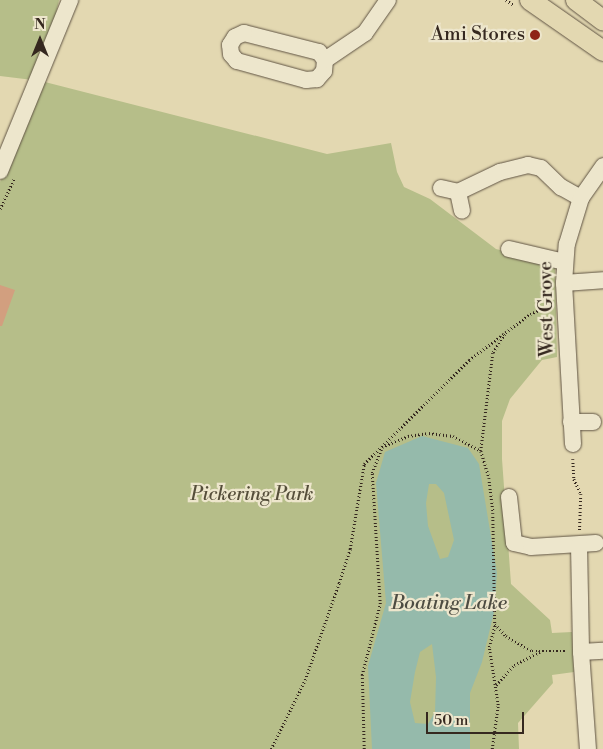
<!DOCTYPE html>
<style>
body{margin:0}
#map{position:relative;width:603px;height:749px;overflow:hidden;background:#e3d8b1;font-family:"Libre Bodoni",serif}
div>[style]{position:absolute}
.green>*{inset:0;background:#b6be89}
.water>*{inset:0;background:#95baab}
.building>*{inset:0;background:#d29f7f}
.path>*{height:2.5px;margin-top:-1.25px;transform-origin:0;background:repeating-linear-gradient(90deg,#35281f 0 1px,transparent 0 3.5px)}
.roads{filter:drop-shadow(0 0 1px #605444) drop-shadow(0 0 1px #605444)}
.minor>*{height:16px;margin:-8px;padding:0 8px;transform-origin:8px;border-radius:8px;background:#ede6cc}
.major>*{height:20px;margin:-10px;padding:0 10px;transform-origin:10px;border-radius:10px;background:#e3d8b1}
.dots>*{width:14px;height:14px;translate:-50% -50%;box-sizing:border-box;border:2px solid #ede6cc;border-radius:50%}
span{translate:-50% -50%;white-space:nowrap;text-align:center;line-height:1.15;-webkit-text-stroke:4.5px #ede6cc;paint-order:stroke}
.poi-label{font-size:19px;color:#35281f}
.right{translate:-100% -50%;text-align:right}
.street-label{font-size:19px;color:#35281f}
.park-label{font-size:19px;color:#554e3a;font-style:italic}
.water-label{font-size:20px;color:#4d4c42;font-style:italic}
.north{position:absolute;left:15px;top:15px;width:50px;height:50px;-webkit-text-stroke:4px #ede6cc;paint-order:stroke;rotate:0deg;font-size:14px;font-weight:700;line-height:20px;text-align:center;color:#35281f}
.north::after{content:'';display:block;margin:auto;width:18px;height:22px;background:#35281f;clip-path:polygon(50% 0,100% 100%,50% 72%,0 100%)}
.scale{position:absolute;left:426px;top:712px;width:98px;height:22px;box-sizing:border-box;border:2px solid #35281f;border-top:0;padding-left:6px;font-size:15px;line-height:18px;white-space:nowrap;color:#35281f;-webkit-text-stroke:4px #ede6cc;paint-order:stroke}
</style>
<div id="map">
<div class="green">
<i style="clip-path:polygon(0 0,59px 0,41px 81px,327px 154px,391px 143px,397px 172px,404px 187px,430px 199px,496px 249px,555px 264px,557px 357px,542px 360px,510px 399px,502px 421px,502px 459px,511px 584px,550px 620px,552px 633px,572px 632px,574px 672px,552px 675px,553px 683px,518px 723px,519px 749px,0 749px,0 182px,41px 81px,0 76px)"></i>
</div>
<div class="water">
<i style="clip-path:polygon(evenodd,422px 436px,468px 448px,479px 464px,497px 573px,494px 612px,482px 662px,470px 693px,470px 749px,372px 749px,368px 666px,386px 603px,376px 483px,385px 452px,422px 436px,429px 484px,436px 484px,444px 493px,454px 540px,448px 557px,440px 559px,428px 526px,426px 503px,429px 484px,422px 436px,432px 644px,436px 677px,435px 712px,428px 724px,415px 723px,410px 702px,415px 672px,420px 652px,432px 644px)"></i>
</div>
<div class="building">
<i style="clip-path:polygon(0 285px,15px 290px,2px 326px,0 326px)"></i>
</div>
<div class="path">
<i style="left:506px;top:0;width:9px;rotate:32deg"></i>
<i style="left:0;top:209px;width:33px;rotate:-65deg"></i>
<i style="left:505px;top:334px;width:22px;rotate:122deg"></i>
<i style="left:493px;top:353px;width:99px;rotate:97deg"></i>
<i style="left:481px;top:451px;width:28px;rotate:73deg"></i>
<i style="left:489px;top:478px;width:35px;rotate:83deg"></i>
<i style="left:493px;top:513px;width:111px;rotate:89deg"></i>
<i style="left:495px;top:624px;width:16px;rotate:47deg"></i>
<i style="left:506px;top:636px;width:30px;rotate:30deg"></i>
<i style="left:532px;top:651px;width:33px"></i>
<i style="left:573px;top:459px;width:20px;rotate:87deg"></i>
<i style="left:574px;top:479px;width:17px;rotate:65deg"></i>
<i style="left:581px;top:494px;width:37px;rotate:92deg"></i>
<i style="left:496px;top:685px;width:27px;rotate:-48deg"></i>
<i style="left:514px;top:665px;width:29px;rotate:-27deg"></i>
<i style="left:271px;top:749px;width:77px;rotate:-63.8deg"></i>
<i style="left:305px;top:680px;width:103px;rotate:-70.7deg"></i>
<i style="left:339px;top:583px;width:36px;rotate:-72deg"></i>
<i style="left:350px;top:549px;width:86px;rotate:-80.6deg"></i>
<i style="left:364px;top:464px;width:148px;rotate:-44.7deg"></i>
<i style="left:469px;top:360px;width:76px;rotate:-37deg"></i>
<i style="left:530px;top:314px;width:21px;rotate:-23deg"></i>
<i style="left:364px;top:749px;width:74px;rotate:-91.5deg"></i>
<i style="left:362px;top:675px;width:73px;rotate:-75.8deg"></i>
<i style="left:380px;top:604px;width:131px;rotate:-93.5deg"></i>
<i style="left:372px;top:473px;width:28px;rotate:-69deg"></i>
<i style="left:382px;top:447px;width:28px;rotate:-23deg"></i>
<i style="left:408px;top:436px;width:21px;rotate:-8deg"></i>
<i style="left:429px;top:433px;width:24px;rotate:7deg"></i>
<i style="left:453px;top:436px;width:32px;rotate:28deg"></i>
<i style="left:492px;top:749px;width:44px;rotate:-82.2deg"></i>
<i style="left:498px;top:705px;width:59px;rotate:-98.8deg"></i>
<i style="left:489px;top:647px;width:24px;rotate:-75deg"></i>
</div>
<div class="roads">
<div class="minor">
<i style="left:244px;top:33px;width:77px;rotate:14.2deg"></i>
<i style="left:319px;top:52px;width:10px;rotate:53deg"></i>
<i style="left:325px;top:60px;width:11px;rotate:95deg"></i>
<i style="left:324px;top:71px;width:11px;rotate:131deg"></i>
<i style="left:317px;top:79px;width:11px;rotate:175deg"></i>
<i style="left:306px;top:80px;width:72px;rotate:-164.6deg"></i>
<i style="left:237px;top:61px;width:9px;rotate:-131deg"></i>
<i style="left:231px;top:54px;width:9px;rotate:-96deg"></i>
<i style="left:230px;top:45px;width:9px;rotate:-58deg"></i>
<i style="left:235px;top:37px;width:10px;rotate:-24deg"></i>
<i style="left:325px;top:60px;width:48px;rotate:-34deg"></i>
<i style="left:365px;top:33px;width:40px;rotate:-55.1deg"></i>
<i style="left:0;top:171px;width:185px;rotate:-67.7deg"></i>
<i style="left:441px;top:188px;width:17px;rotate:13deg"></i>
<i style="left:458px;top:192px;width:19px;rotate:78deg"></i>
<i style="left:458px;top:192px;width:47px;rotate:-25.5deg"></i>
<i style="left:500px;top:172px;width:29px;rotate:-14deg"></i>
<i style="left:528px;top:165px;width:13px;rotate:13deg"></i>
<i style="left:541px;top:168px;width:28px;rotate:44deg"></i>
<i style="left:561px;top:187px;width:23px;rotate:29deg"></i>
<i style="left:509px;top:249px;width:57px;rotate:13.1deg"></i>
<i style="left:564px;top:283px;width:39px;rotate:-4deg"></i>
<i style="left:571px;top:422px;width:22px"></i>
<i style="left:573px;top:444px;width:161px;rotate:-93.2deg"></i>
<i style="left:564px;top:283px;width:39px;rotate:-86deg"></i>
<i style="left:567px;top:244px;width:48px;rotate:-73.1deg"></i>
<i style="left:581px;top:198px;width:39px;rotate:-55deg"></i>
<i style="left:509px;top:497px;width:46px;rotate:83.8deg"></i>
<i style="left:514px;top:543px;width:17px;rotate:13deg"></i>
<i style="left:531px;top:547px;width:65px;rotate:-3.5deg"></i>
<i style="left:579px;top:545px;width:107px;rotate:88.9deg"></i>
<i style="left:581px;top:652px;width:97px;rotate:85.9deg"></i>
<i style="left:581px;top:652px;width:22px;rotate:-3deg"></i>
</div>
<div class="major">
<i style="left:530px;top:0;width:89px;rotate:34.9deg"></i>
<i style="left:576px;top:0;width:34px;rotate:37deg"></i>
</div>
</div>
<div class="dots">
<i style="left:535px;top:35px;background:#8f2418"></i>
</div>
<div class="poi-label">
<span class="right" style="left:525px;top:35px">Ami Stores</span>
</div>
<div class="street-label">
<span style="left:547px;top:309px;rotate:-91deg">West Grove</span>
</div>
<div class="park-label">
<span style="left:252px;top:495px">Pickering Park</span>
</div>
<div class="water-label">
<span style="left:449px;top:603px">Boating Lake</span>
</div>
<div class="north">N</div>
<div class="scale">50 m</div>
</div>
